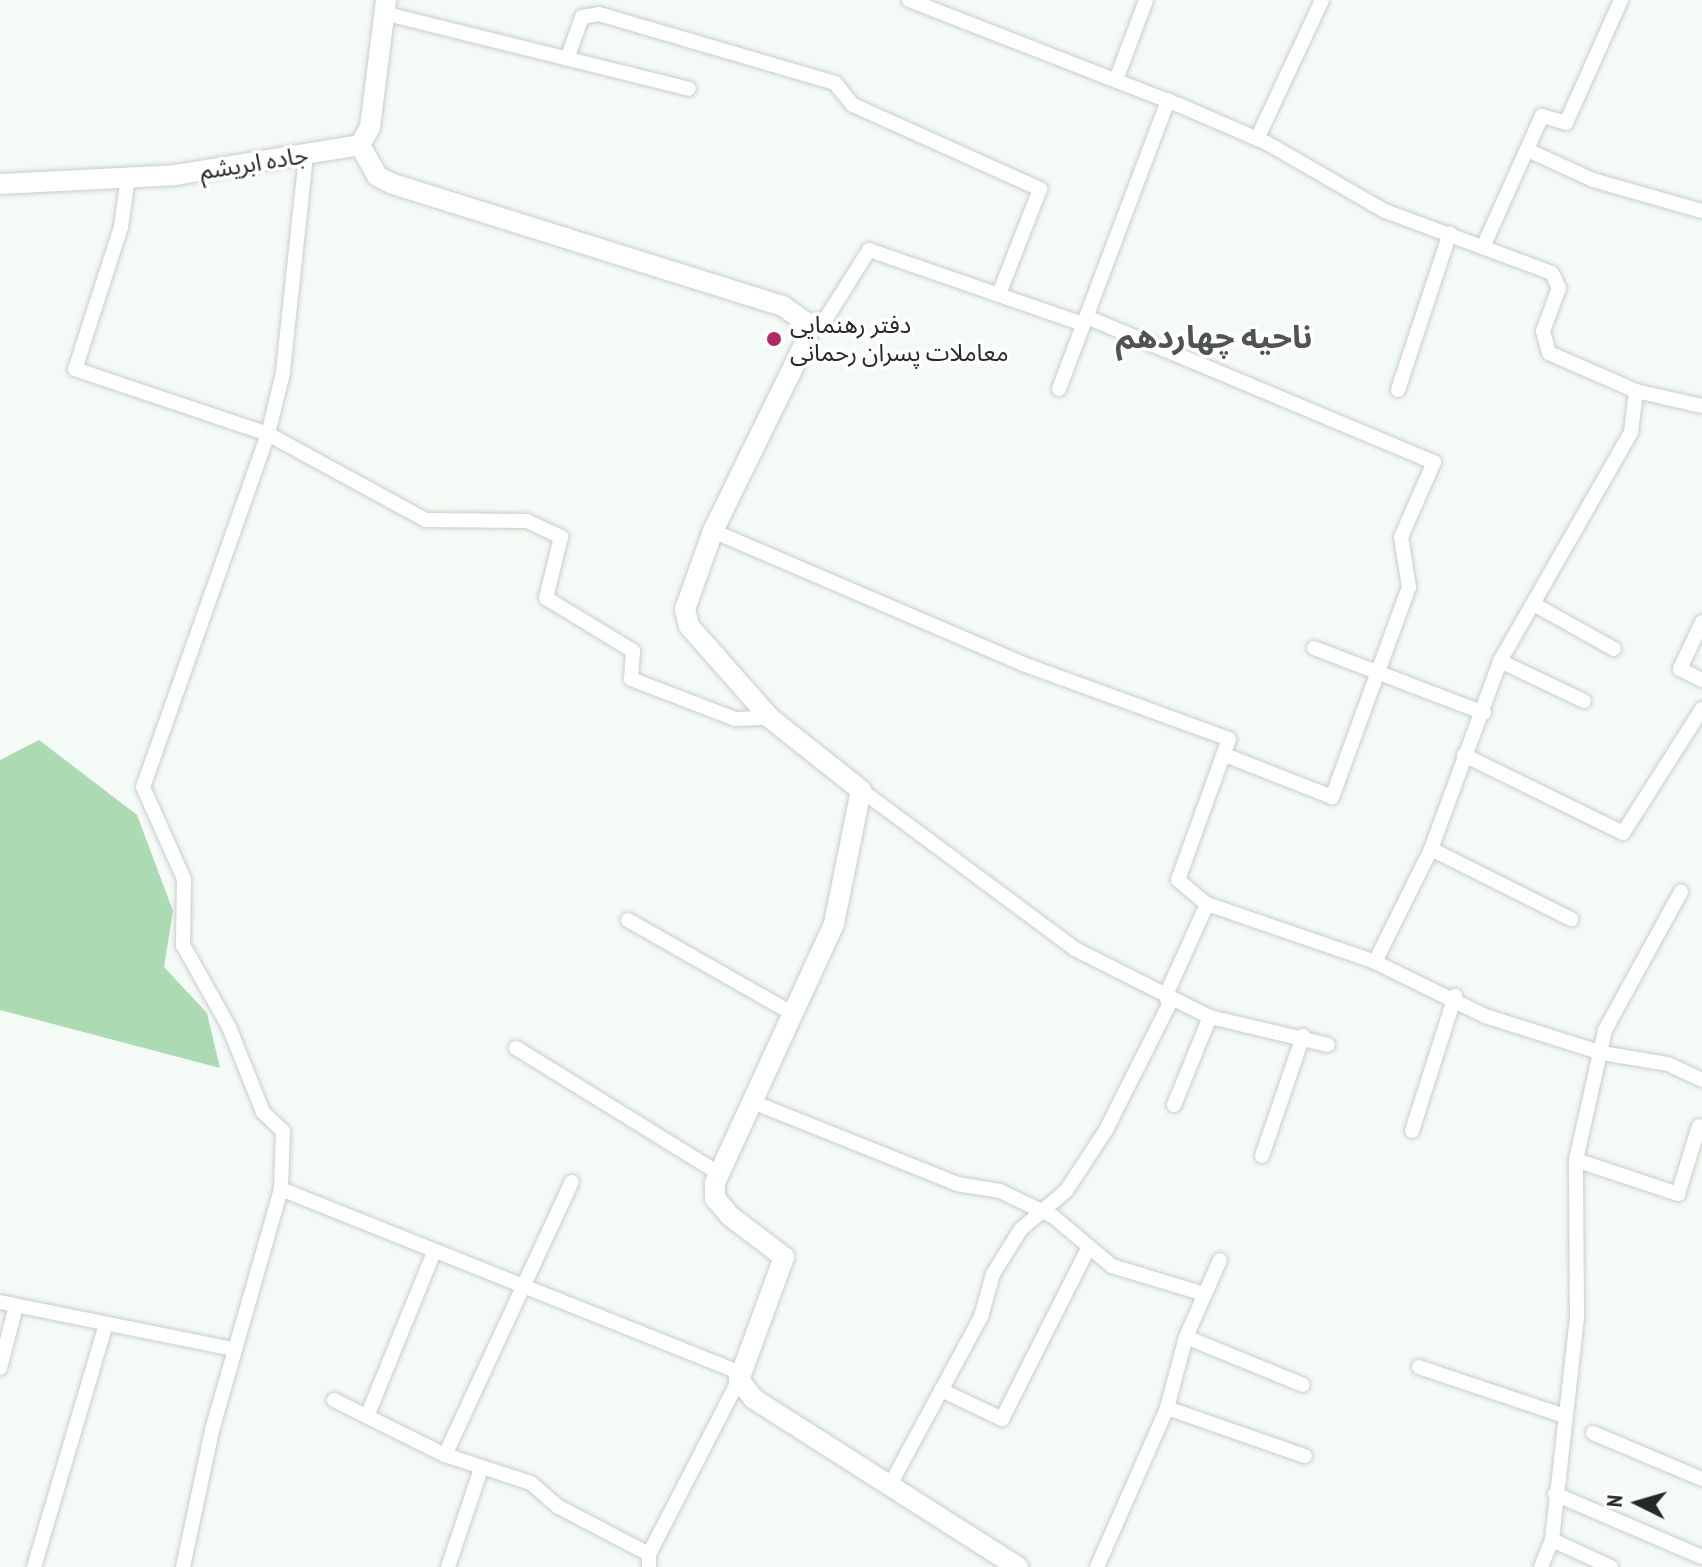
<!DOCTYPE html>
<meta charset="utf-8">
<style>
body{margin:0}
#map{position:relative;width:1702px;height:1567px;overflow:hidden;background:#f4faf5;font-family:"PT Sans Narrow","Noto Sans Arabic",sans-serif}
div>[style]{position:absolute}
.green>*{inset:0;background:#acdab2}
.roads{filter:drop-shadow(0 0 2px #c8cec9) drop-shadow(0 0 2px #c8cec9)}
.street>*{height:14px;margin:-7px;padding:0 7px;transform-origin:7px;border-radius:7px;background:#fff}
.secondary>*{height:20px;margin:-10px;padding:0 10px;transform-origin:10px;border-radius:10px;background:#fff}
.dots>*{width:22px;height:22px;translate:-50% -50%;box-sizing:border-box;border:4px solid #fff;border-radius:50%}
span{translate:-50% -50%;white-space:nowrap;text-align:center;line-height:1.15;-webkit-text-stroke:7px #fff;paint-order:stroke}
.street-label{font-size:24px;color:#262826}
.poi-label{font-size:24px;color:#262826}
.left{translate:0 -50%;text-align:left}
.district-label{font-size:32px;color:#505450;font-weight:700}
.north{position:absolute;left:1598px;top:1463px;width:80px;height:80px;-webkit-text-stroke:6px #fff;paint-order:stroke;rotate:275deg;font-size:22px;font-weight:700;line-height:32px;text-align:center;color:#262826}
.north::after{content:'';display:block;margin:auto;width:28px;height:36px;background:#262826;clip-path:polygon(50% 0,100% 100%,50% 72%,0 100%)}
</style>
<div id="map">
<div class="green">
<i style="clip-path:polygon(39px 740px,137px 815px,173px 911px,164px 967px,207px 1013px,220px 1068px,0 1010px,0 760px)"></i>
</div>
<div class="roads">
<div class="street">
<i style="left:909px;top:0;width:290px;rotate:21.3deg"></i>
<i style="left:1179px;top:105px;width:96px;rotate:23.4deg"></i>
<i style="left:1267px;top:143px;width:136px;rotate:30deg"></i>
<i style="left:1385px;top:211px;width:178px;rotate:20.4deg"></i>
<i style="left:1552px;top:273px;width:17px;rotate:65deg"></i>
<i style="left:1559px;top:288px;width:46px;rotate:110.4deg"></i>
<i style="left:1543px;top:331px;width:23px;rotate:75deg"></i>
<i style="left:1549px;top:353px;width:95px;rotate:23.6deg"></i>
<i style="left:1636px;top:391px;width:68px;rotate:12.8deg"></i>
<i style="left:383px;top:13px;width:315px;rotate:13.9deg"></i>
<i style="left:567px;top:59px;width:45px;rotate:-70.3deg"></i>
<i style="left:582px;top:17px;width:17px;rotate:-10deg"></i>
<i style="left:599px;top:14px;width:246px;rotate:16.3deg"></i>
<i style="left:835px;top:83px;width:28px;rotate:51deg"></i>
<i style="left:853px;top:105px;width:205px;rotate:24.2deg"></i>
<i style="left:1040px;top:189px;width:113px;rotate:111.3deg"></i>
<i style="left:1116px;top:80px;width:85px;rotate:-69.4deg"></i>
<i style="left:1257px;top:139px;width:153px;rotate:-64.9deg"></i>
<i style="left:1532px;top:152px;width:67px;rotate:24.7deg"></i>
<i style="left:1593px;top:180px;width:113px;rotate:15.9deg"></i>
<i style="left:306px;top:156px;width:218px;rotate:96.1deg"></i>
<i style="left:283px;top:373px;width:63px;rotate:103.8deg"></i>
<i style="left:268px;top:434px;width:374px;rotate:109.5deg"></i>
<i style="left:143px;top:787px;width:101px;rotate:66deg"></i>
<i style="left:184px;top:879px;width:66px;rotate:90.9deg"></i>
<i style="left:183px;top:945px;width:94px;rotate:60.7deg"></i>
<i style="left:229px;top:1027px;width:92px;rotate:68.2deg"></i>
<i style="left:263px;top:1112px;width:28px;rotate:44deg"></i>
<i style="left:283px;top:1131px;width:58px;rotate:92deg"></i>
<i style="left:281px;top:1189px;width:493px;rotate:21.8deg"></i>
<i style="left:128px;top:177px;width:50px;rotate:98deg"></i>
<i style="left:121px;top:227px;width:149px;rotate:107.9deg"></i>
<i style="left:75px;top:369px;width:204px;rotate:18.6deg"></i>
<i style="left:268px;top:434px;width:180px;rotate:28.6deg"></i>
<i style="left:426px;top:520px;width:101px;rotate:0.6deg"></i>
<i style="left:527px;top:521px;width:38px;rotate:25deg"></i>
<i style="left:561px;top:537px;width:63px;rotate:103.8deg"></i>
<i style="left:546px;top:598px;width:102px;rotate:31.3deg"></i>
<i style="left:633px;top:651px;width:28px;rotate:94deg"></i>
<i style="left:631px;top:679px;width:111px;rotate:21deg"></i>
<i style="left:735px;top:719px;width:35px;rotate:-2deg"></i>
<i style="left:1483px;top:247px;width:144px;rotate:-65.8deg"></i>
<i style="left:1542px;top:116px;width:25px;rotate:16deg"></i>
<i style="left:1566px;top:123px;width:135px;rotate:-65.9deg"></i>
<i style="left:1089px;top:318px;width:374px;rotate:22.7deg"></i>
<i style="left:1434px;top:462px;width:82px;rotate:113.7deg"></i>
<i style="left:1401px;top:537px;width:51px;rotate:80.9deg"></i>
<i style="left:1409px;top:587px;width:224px;rotate:110.1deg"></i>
<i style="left:1332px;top:797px;width:115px;rotate:-158.6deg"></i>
<i style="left:804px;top:321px;width:21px;rotate:-3deg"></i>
<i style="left:825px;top:320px;width:83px;rotate:-57.8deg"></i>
<i style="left:869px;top:250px;width:226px;rotate:19.1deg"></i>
<i style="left:1059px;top:389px;width:309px;rotate:-69.3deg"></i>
<i style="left:1398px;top:390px;width:165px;rotate:-71.7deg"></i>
<i style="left:713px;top:531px;width:337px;rotate:23.2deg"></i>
<i style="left:1023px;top:664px;width:219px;rotate:20deg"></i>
<i style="left:1229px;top:739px;width:150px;rotate:109.9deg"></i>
<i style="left:1178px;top:880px;width:38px;rotate:40deg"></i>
<i style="left:1537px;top:606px;width:88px;rotate:29.2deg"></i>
<i style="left:1702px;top:622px;width:52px;rotate:115.1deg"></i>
<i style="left:1680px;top:669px;width:25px;rotate:27deg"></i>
<i style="left:1314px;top:648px;width:182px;rotate:20.9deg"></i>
<i style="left:1500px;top:661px;width:93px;rotate:25.5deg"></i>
<i style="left:1464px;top:755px;width:177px;rotate:26.1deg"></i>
<i style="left:1623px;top:833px;width:147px;rotate:-57.5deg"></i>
<i style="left:861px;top:790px;width:267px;rotate:36.6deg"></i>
<i style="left:1075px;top:949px;width:102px;rotate:26.8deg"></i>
<i style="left:1166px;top:995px;width:100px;rotate:-65.7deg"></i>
<i style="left:1207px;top:904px;width:178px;rotate:19deg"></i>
<i style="left:1375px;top:962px;width:123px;rotate:26.1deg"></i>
<i style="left:1485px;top:1016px;width:123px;rotate:17.5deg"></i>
<i style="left:1602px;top:1053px;width:67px;rotate:9.5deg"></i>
<i style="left:1668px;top:1064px;width:38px;rotate:25deg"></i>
<i style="left:1431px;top:849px;width:157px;rotate:26.6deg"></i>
<i style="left:628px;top:920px;width:186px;rotate:29.6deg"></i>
<i style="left:1375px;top:962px;width:126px;rotate:-63.6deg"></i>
<i style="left:1431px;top:849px;width:200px;rotate:-69.8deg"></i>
<i style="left:1500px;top:661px;width:264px;rotate:-60.2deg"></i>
<i style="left:1631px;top:432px;width:41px;rotate:-83deg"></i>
<i style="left:1166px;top:995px;width:49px;rotate:26.6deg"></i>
<i style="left:1210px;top:1017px;width:121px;rotate:13.3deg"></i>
<i style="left:516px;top:1048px;width:238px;rotate:31.7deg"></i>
<i style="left:750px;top:1101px;width:223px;rotate:21.8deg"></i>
<i style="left:957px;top:1184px;width:44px;rotate:9.2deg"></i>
<i style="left:1000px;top:1191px;width:60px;rotate:25.7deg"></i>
<i style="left:1054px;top:1217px;width:76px;rotate:40.2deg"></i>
<i style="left:1112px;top:1266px;width:96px;rotate:16.9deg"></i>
<i style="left:1174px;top:1105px;width:95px;rotate:-67.8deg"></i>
<i style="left:1412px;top:1131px;width:142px;rotate:-72.3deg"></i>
<i style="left:1262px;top:1156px;width:127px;rotate:-71.1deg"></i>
<i style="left:1576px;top:1160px;width:108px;rotate:18.4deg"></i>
<i style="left:1678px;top:1194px;width:71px;rotate:-72.8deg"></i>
<i style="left:0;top:1302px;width:239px;rotate:11.4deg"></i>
<i style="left:1186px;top:1337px;width:126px;rotate:22.3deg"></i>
<i style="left:1419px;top:1367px;width:154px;rotate:18.6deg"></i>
<i style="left:0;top:1368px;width:64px;rotate:-75.5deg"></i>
<i style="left:941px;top:1390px;width:68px;rotate:25.4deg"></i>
<i style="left:1002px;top:1419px;width:191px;rotate:-63.2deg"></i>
<i style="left:334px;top:1400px;width:124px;rotate:26.4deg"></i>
<i style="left:445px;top:1455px;width:90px;rotate:18deg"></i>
<i style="left:531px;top:1483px;width:35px;rotate:41deg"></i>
<i style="left:557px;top:1506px;width:104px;rotate:27.6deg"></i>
<i style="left:1167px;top:1408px;width:146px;rotate:19.2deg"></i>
<i style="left:368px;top:1414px;width:175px;rotate:-67.8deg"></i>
<i style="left:1593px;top:1433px;width:118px;rotate:22.9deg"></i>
<i style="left:445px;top:1455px;width:301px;rotate:-65.1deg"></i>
<i style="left:890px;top:1485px;width:191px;rotate:-61.6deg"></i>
<i style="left:981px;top:1317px;width:45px;rotate:-74.4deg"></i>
<i style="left:993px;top:1274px;width:53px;rotate:-58.1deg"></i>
<i style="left:1021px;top:1229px;width:59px;rotate:-40.2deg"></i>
<i style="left:1066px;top:1191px;width:73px;rotate:-56.7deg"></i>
<i style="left:1106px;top:1130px;width:140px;rotate:-63.3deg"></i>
<i style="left:1169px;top:1005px;width:10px;rotate:-107deg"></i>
<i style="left:1555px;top:1494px;width:160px;rotate:23.2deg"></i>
<i style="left:34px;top:1567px;width:253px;rotate:-73.5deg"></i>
<i style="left:183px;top:1567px;width:140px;rotate:-78deg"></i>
<i style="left:212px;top:1430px;width:251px;rotate:-74deg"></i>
<i style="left:448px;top:1567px;width:103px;rotate:-71.4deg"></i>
<i style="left:649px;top:1567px;width:13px;rotate:-90deg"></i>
<i style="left:649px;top:1554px;width:196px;rotate:-62.7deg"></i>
<i style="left:1097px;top:1567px;width:174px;rotate:-66.2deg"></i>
<i style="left:1167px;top:1408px;width:73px;rotate:-75deg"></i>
<i style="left:1186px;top:1337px;width:84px;rotate:-66.2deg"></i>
<i style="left:1541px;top:1567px;width:29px;rotate:-68deg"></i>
<i style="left:1611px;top:1567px;width:65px;rotate:-155.4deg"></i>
<i style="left:1552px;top:1540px;width:224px;rotate:-83.6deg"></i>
<i style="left:1577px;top:1317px;width:157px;rotate:-90.4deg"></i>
<i style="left:1576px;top:1160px;width:133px;rotate:-77.4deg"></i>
<i style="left:1605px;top:1030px;width:158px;rotate:-61.2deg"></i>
</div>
<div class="secondary">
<i style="left:360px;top:145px;width:35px;rotate:61deg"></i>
<i style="left:377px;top:176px;width:18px;rotate:27deg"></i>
<i style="left:393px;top:184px;width:409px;rotate:17.4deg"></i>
<i style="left:783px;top:306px;width:26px;rotate:36deg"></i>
<i style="left:804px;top:321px;width:18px;rotate:81deg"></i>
<i style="left:807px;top:339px;width:214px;rotate:116.1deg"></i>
<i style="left:713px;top:531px;width:83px;rotate:109.7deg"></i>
<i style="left:685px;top:609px;width:17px;rotate:77deg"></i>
<i style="left:689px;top:626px;width:123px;rotate:48.6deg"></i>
<i style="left:770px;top:718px;width:116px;rotate:38.4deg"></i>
<i style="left:861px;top:790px;width:137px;rotate:101.4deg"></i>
<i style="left:834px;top:924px;width:285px;rotate:114.7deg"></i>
<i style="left:715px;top:1183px;width:15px;rotate:90deg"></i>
<i style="left:715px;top:1198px;width:23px;rotate:50deg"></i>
<i style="left:730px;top:1216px;width:68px;rotate:37.2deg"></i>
<i style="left:784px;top:1257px;width:131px;rotate:110.1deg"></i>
<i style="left:739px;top:1380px;width:24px;rotate:52deg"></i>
<i style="left:754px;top:1399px;width:313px;rotate:32.5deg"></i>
<i style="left:0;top:184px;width:175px;rotate:-2.9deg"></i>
<i style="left:175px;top:175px;width:187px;rotate:-9.2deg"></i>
<i style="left:360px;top:145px;width:21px;rotate:-61deg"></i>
<i style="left:370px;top:127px;width:128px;rotate:-82.8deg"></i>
</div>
</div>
<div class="dots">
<i style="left:774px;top:339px;background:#b22866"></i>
</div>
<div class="street-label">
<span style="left:254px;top:163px;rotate:-9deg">جاده ابریشم</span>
</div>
<div class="poi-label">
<span class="left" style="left:790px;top:339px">دفتر رهنمایی<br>معاملات پسران رحمانی</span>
</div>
<div class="district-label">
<span style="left:1214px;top:336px">ناحیه چهاردهم</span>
</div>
<div class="north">N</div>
</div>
